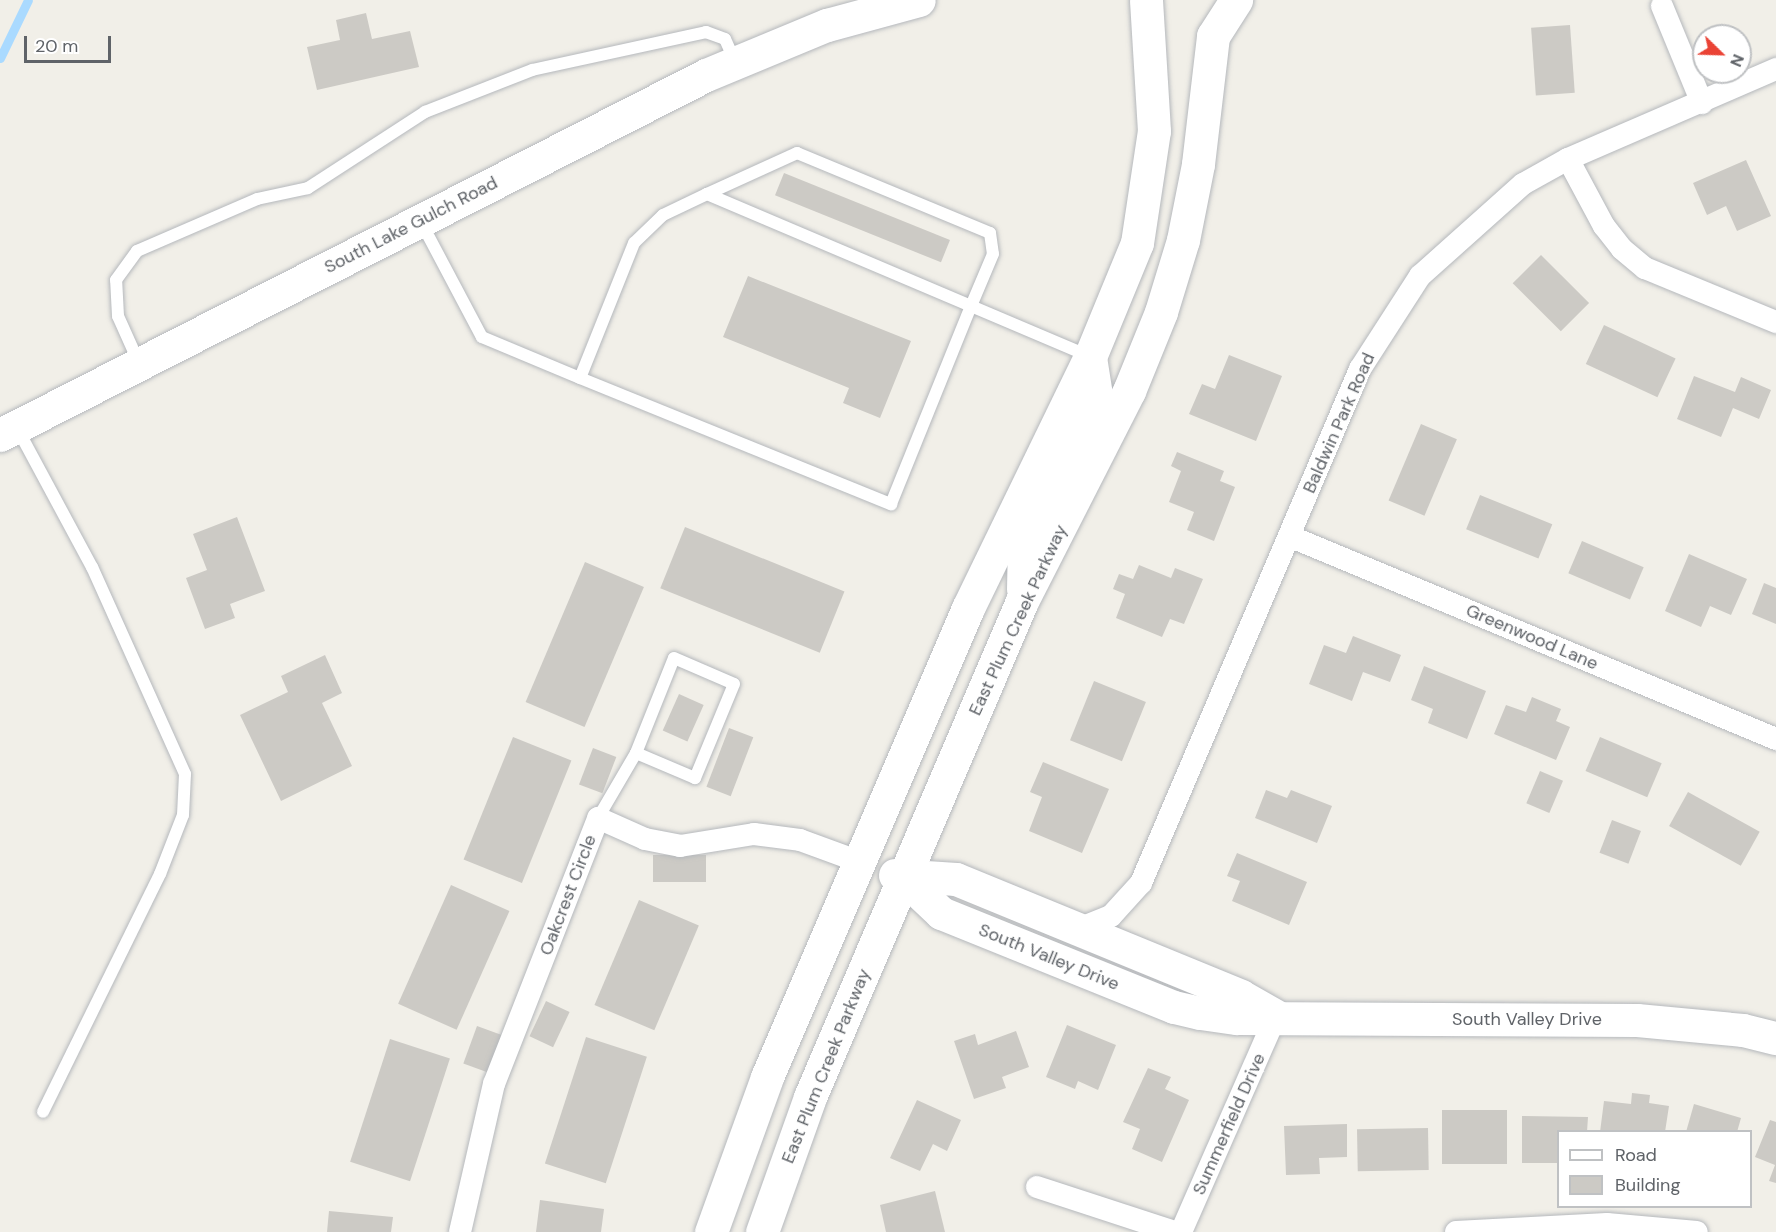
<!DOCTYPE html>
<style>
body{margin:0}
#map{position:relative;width:1776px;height:1232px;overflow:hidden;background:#f1efe8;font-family:"DM Sans",sans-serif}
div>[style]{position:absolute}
.stream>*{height:9px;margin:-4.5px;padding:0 4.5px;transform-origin:4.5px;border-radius:4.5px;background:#aadaff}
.building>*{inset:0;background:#cccac5;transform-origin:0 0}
.roads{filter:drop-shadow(0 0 2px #b5b8bc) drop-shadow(0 0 2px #b5b8bc)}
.lane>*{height:12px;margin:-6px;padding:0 6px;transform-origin:6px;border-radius:6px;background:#fff}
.street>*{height:22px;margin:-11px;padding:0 11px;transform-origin:11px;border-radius:11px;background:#fff}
.secondary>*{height:33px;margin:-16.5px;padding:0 16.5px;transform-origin:16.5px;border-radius:16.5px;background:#fff}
span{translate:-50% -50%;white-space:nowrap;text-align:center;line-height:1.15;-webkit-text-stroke:5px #fff;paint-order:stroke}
.street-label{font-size:18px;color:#5f6368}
.legend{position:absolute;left:1557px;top:1130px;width:195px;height:78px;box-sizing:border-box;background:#fff;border:2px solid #bfc1c3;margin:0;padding:8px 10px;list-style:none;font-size:18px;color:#5f6368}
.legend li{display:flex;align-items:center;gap:12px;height:30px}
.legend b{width:30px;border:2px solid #bfc1c3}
.north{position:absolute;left:1692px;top:24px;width:60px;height:60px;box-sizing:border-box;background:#fff;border:2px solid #bfc1c3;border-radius:50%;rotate:113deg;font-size:16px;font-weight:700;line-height:24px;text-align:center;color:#5f6368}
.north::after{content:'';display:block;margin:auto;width:21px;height:27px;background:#ea4335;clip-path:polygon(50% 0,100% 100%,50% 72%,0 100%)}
.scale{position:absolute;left:24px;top:36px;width:87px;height:27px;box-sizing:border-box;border:3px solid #5f6368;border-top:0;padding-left:8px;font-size:18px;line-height:21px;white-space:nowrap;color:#5f6368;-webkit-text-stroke:4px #fff;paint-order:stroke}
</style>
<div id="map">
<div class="stream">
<i style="left:0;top:58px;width:64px;rotate:-64.2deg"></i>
</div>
<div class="building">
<i style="clip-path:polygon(366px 13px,372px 39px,410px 31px,419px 67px,317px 90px,307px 47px,340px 40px,336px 20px)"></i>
<i style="left:1570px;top:25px;width:68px;height:39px;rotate:86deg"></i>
<i style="clip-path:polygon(1746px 160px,1771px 216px,1737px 231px,1726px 206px,1707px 215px,1693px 183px)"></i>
<i style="left:784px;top:173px;width:179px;height:24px;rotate:22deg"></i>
<i style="left:1541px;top:255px;width:68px;height:40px;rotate:45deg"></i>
<i style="clip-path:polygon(748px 276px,911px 341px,880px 418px,843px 403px,849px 388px,723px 337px)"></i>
<i style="left:1604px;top:325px;width:79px;height:43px;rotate:25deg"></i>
<i style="clip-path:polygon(1229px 355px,1282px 376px,1256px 441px,1189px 414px,1202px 384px,1215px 389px)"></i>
<i style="clip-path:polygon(1694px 376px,1735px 392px,1741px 377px,1771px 390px,1759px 419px,1733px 408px,1721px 437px,1677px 419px)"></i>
<i style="left:1421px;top:424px;width:39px;height:83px;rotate:23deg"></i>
<i style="clip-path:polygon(1177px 452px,1224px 471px,1220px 481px,1235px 487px,1214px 541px,1187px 530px,1194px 512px,1169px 502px,1181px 471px,1171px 466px)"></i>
<i style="left:1480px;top:495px;width:78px;height:37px;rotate:22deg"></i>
<i style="clip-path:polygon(237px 517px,265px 591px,230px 604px,235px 618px,205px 629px,186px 578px,207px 570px,193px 534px)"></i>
<i style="left:685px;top:527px;width:172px;height:66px;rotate:22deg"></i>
<i style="left:1582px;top:541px;width:67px;height:35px;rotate:23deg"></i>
<i style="clip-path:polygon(1689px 554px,1747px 579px,1731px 615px,1710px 606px,1701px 627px,1665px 611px)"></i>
<i style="left:585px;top:562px;width:64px;height:152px;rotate:23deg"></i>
<i style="clip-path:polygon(1139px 565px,1171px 578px,1175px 568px,1203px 579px,1184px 624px,1170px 619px,1162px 637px,1116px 618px,1125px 594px,1113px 589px,1119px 574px,1133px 579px)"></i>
<i style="clip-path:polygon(1764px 583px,1776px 588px,1776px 624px,1752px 614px)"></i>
<i style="clip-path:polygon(1353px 636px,1401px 655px,1390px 682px,1363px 672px,1352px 701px,1309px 684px,1324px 645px,1346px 653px)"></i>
<i style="clip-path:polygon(325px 655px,342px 693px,322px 703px,352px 766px,281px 801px,240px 715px,288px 692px,281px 676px)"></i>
<i style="clip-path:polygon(1424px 666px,1486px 691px,1467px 739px,1428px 723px,1433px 709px,1411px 700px)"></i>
<i style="left:1094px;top:681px;width:56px;height:64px;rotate:22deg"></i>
<i style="left:679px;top:694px;width:27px;height:40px;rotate:24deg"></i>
<i style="clip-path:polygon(1532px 697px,1561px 709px,1556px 721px,1570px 727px,1556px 760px,1494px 734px,1506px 705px,1526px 712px)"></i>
<i style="left:729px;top:728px;width:26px;height:63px;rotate:21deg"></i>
<i style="left:513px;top:737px;width:63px;height:132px;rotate:22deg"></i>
<i style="left:1600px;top:737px;width:67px;height:37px;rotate:23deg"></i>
<i style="left:593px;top:748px;width:25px;height:39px;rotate:21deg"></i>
<i style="clip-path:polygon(1043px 762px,1109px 789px,1082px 853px,1029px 831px,1042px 797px,1030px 792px)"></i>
<i style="left:1540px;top:771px;width:25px;height:35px;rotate:23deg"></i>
<i style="clip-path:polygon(1266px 790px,1287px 798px,1291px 790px,1332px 806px,1317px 843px,1255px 818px)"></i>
<i style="left:1688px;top:792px;width:82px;height:39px;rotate:29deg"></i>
<i style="left:1612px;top:820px;width:31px;height:35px;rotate:21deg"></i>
<i style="clip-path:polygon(1237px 853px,1307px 882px,1289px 925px,1232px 901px,1240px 881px,1227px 876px)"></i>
<i style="left:706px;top:855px;width:27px;height:53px;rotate:90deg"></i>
<i style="left:451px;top:885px;width:64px;height:130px;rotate:24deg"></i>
<i style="left:639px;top:900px;width:65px;height:114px;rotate:23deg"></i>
<i style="left:546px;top:1001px;width:26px;height:39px;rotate:25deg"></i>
<i style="clip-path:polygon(1067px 1025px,1116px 1045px,1098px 1090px,1078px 1081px,1075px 1089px,1046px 1077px)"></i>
<i style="left:477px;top:1026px;width:27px;height:40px;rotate:20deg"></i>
<i style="clip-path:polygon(1016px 1031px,1029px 1067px,1002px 1077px,1006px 1088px,974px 1099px,954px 1041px,975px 1034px,978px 1045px)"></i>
<i style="left:586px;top:1037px;width:64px;height:133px;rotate:18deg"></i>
<i style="left:390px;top:1039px;width:63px;height:129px;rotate:18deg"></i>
<i style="clip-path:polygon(1148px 1068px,1171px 1077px,1165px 1089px,1189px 1100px,1162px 1162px,1132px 1149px,1140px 1129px,1123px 1122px)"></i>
<i style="clip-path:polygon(1632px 1093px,1650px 1095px,1649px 1103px,1669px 1106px,1665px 1132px,1600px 1132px,1604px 1101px,1631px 1104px)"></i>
<i style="clip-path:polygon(917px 1100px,961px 1120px,947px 1151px,933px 1144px,920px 1171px,890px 1158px)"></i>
<i style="clip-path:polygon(1694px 1104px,1741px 1118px,1737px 1132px,1686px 1132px)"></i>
<i style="left:1507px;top:1110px;width:54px;height:65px;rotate:90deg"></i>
<i style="clip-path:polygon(1522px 1116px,1588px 1117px,1587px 1132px,1558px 1132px,1558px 1163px,1522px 1163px)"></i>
<i style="clip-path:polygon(1770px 1120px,1776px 1122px,1776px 1183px,1769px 1181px,1775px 1165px,1755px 1157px)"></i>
<i style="clip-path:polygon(1347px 1124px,1347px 1157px,1319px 1158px,1320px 1174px,1286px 1175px,1284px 1126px)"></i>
<i style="left:1428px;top:1128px;width:42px;height:71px;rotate:89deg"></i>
<i style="clip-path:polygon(935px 1191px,945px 1232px,886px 1232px,880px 1205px)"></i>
<i style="clip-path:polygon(540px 1200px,604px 1209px,601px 1232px,536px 1232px)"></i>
<i style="clip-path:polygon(329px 1211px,393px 1217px,391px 1232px,327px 1232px)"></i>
</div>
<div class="roads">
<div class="lane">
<i style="left:707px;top:194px;width:99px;rotate:-24.5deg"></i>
<i style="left:797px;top:153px;width:209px;rotate:22.5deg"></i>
<i style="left:990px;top:233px;width:21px;rotate:82deg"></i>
<i style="left:993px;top:254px;width:56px;rotate:112.9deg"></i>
<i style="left:971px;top:306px;width:128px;rotate:23deg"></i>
<i style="left:421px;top:222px;width:130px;rotate:62.1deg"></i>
<i style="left:482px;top:337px;width:106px;rotate:22.7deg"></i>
<i style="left:580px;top:378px;width:336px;rotate:22.1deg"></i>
<i style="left:891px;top:504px;width:214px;rotate:-68deg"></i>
<i style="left:971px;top:306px;width:287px;rotate:-157deg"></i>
<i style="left:707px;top:194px;width:49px;rotate:154.5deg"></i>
<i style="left:663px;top:215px;width:40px;rotate:136deg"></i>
<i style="left:634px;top:243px;width:145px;rotate:111.8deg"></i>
<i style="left:139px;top:363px;width:51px;rotate:-114.1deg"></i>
<i style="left:118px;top:316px;width:36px;rotate:-93deg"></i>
<i style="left:116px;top:280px;width:36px;rotate:-54deg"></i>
<i style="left:137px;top:251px;width:131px;rotate:-23.4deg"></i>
<i style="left:257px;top:199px;width:52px;rotate:-12.2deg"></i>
<i style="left:308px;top:188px;width:140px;rotate:-33deg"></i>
<i style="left:425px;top:112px;width:115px;rotate:-21.4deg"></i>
<i style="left:532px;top:70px;width:178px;rotate:-12.3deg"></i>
<i style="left:706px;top:32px;width:20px;rotate:20deg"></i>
<i style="left:725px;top:39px;width:24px;rotate:66deg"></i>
<i style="left:17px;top:428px;width:158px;rotate:61.7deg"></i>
<i style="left:92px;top:567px;width:227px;rotate:65.8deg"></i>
<i style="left:185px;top:774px;width:41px;rotate:92.8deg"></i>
<i style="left:183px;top:815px;width:63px;rotate:111.3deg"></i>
<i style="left:160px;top:874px;width:265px;rotate:116.2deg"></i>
<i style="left:598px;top:818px;width:75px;rotate:-59.7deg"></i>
<i style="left:636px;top:753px;width:102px;rotate:-68.2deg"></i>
<i style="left:674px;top:658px;width:65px;rotate:23.4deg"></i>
<i style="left:734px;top:684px;width:102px;rotate:112.5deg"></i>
<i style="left:695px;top:778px;width:64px;rotate:-157deg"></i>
</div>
<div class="street">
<i style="left:1662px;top:6px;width:105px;rotate:67.6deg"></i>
<i style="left:1568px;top:159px;width:76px;rotate:61.8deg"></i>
<i style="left:1604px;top:226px;width:29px;rotate:52deg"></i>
<i style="left:1622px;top:249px;width:30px;rotate:40deg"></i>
<i style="left:1645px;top:268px;width:142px;rotate:22.4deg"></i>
<i style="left:1289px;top:536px;width:528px;rotate:22.63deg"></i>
<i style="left:1076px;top:930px;width:38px;rotate:-22deg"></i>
<i style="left:1111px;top:916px;width:45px;rotate:-47.7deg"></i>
<i style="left:1141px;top:883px;width:559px;rotate:-66.92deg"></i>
<i style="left:1360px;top:369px;width:111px;rotate:-57.2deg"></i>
<i style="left:1420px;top:276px;width:138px;rotate:-41.8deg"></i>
<i style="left:1523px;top:184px;width:51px;rotate:-29.1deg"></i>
<i style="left:1568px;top:159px;width:227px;rotate:-23.4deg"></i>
<i style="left:1037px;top:1187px;width:145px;rotate:18.1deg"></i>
<i style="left:460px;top:1232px;width:152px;rotate:-77.1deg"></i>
<i style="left:494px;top:1084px;width:286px;rotate:-68.6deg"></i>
<i style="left:598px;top:818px;width:51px;rotate:24.1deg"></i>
<i style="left:645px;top:839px;width:36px;rotate:11deg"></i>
<i style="left:680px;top:846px;width:75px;rotate:-9.2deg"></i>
<i style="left:754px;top:834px;width:46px;rotate:7.4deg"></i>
<i style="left:800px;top:840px;width:64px;rotate:20.1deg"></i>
<i style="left:1181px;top:1232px;width:236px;rotate:-66.3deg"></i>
<i style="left:1456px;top:1232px;width:151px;rotate:-3deg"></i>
<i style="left:1607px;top:1224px;width:90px;rotate:5.1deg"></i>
</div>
<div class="secondary">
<i style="left:0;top:435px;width:792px;rotate:-27.02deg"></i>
<i style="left:706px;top:75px;width:131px;rotate:-22.5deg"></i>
<i style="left:827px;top:25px;width:95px;rotate:-15.2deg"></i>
<i style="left:1023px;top:589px;width:47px;rotate:-88.8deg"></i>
<i style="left:1024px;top:542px;width:164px;rotate:-63.9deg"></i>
<i style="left:1096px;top:395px;width:37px;rotate:-99deg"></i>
<i style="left:895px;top:875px;width:61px;rotate:3.8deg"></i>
<i style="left:956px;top:879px;width:308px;rotate:22.3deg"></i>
<i style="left:1241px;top:996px;width:40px;rotate:29.7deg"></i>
<i style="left:904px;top:878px;width:51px;rotate:43.4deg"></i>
<i style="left:941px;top:913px;width:251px;rotate:22deg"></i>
<i style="left:1174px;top:1007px;width:27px;rotate:13deg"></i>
<i style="left:1200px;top:1013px;width:37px;rotate:8deg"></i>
<i style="left:1237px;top:1018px;width:400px;rotate:0.3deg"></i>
<i style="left:1637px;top:1020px;width:106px;rotate:5.4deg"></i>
<i style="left:1743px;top:1030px;width:34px;rotate:14deg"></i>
<i style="left:711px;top:1232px;width:165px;rotate:-70.1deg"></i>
<i style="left:767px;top:1077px;width:510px;rotate:-66.8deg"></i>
<i style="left:968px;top:608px;width:279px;rotate:-64.1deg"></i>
<i style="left:1090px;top:357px;width:123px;rotate:-67.6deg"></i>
<i style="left:1137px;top:243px;width:113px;rotate:-81.4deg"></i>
<i style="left:1154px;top:131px;width:131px;rotate:-93.5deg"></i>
<i style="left:762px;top:1232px;width:143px;rotate:-70.4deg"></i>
<i style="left:810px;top:1097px;width:539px;rotate:-66.86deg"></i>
<i style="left:1022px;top:601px;width:236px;rotate:-63deg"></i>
<i style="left:1129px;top:391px;width:85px;rotate:-67.9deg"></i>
<i style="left:1161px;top:312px;width:75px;rotate:-73deg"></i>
<i style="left:1183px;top:240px;width:77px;rotate:-78.8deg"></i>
<i style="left:1198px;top:164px;width:129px;rotate:-83.3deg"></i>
<i style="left:1213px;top:36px;width:43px;rotate:-57.4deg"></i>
</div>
</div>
<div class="street-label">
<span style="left:411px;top:225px;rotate:-27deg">South Lake Gulch Road</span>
<span style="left:1339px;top:423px;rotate:-66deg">Baldwin Park Road</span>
<span style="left:1018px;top:620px;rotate:-65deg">East Plum Creek Parkway</span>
<span style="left:1532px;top:637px;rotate:23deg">Greenwood Lane</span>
<span style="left:568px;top:895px;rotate:-69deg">Oakcrest Circle</span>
<span style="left:1049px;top:957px;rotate:22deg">South Valley Drive</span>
<span style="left:1527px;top:1019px">South Valley Drive</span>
<span style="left:826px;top:1066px;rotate:-68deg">East Plum Creek Parkway</span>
<span style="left:1229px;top:1124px;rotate:-66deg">Summerfield Drive</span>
</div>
<ul class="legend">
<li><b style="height:8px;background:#fff"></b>Road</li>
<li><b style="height:16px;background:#cccac5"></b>Building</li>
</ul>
<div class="north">N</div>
<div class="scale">20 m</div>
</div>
